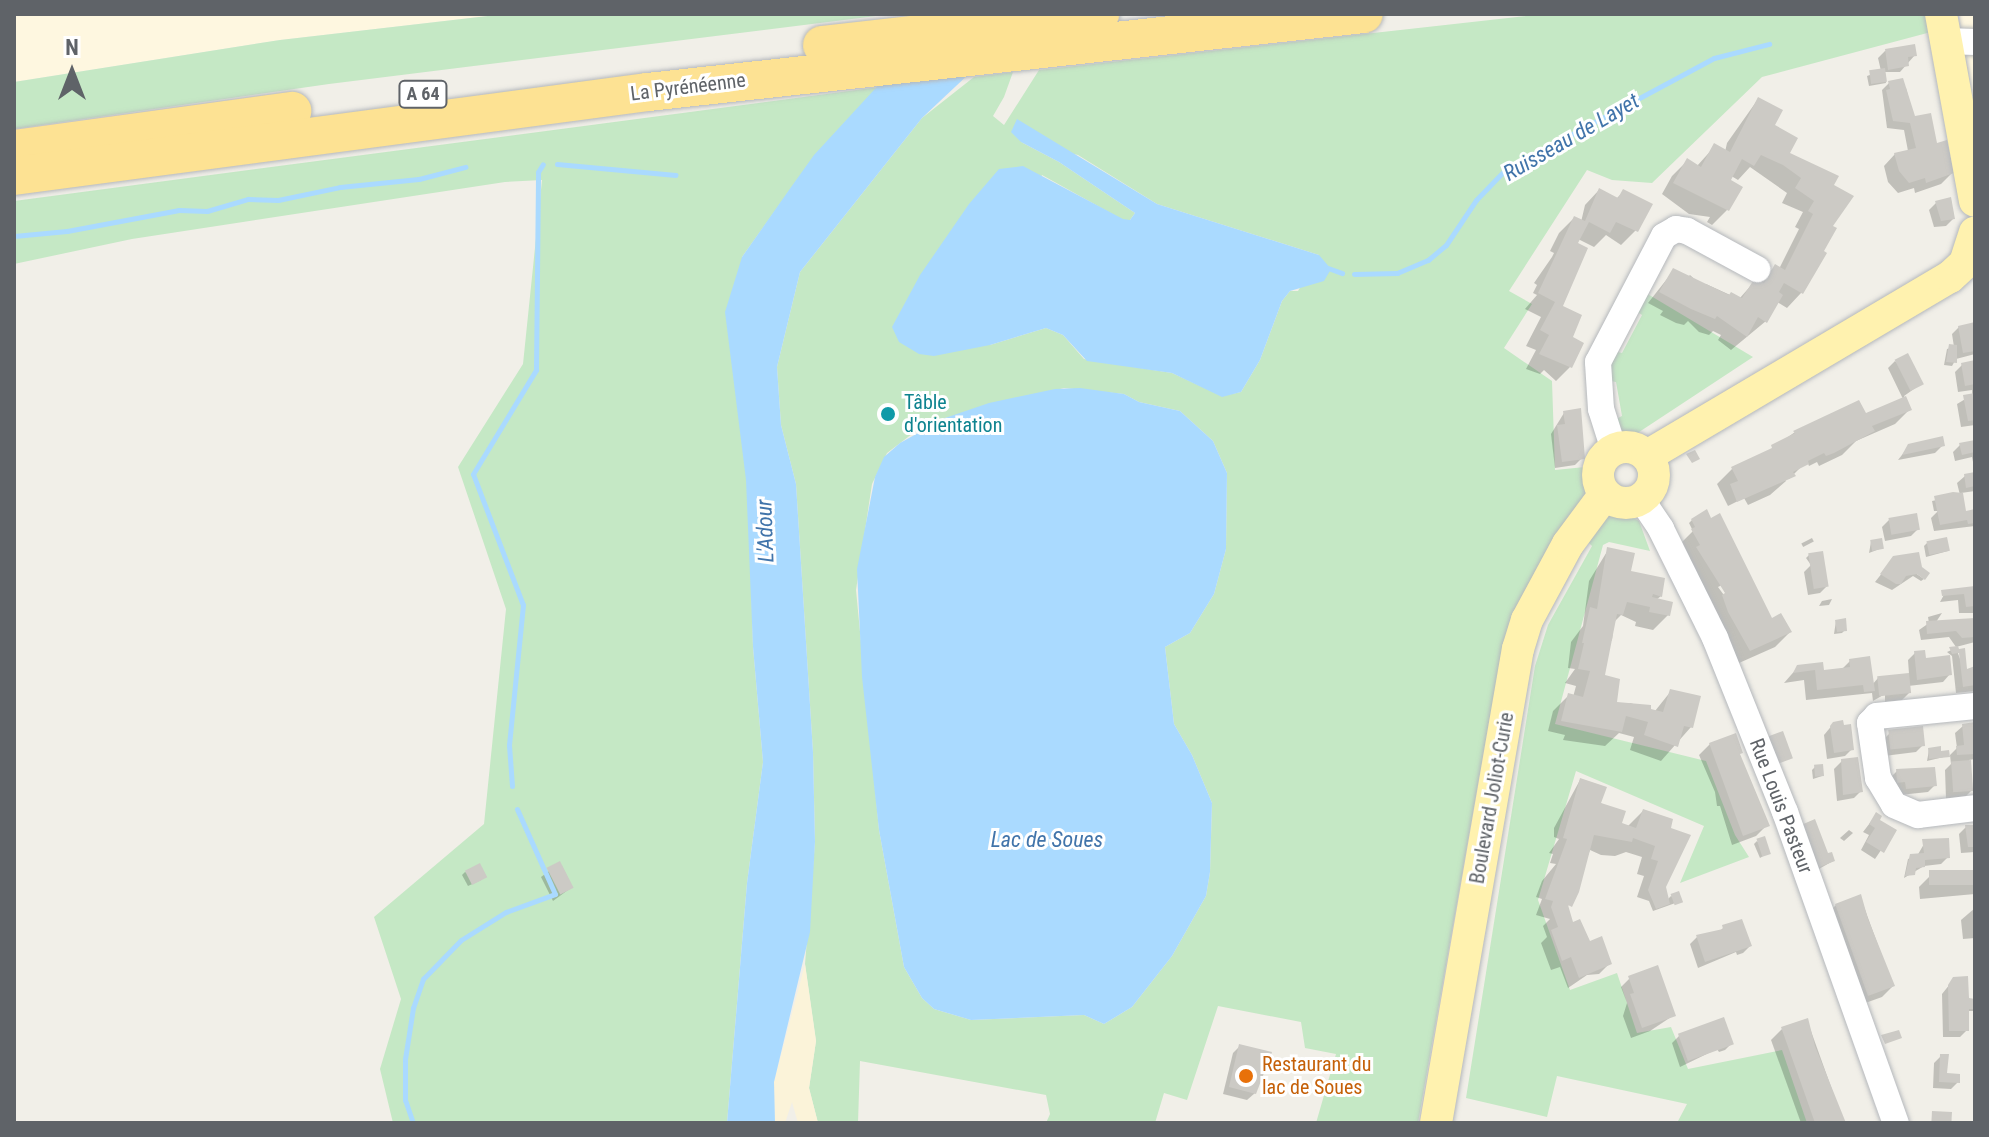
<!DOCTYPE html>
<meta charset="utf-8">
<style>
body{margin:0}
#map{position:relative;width:1989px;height:1137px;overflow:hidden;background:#f1efe8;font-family:"Roboto Condensed",sans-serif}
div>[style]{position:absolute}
.commercial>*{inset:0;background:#fef7e0}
.green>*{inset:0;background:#c5e8c5}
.sand>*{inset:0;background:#fbf3d9}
.water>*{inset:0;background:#aadaff}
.shadow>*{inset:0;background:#0003;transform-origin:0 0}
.stream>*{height:5px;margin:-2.5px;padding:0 2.5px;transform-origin:2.5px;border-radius:2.5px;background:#aadaff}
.building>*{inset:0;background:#cccac5;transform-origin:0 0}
.roads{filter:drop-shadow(0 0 2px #b5b8bc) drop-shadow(0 0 2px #b5b8bc)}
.minor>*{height:26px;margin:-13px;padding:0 13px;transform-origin:13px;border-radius:13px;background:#fff}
.major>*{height:32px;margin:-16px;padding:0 16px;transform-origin:16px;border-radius:16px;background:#fff2af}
.major>.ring{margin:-16px;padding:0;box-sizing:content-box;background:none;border:32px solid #fff2af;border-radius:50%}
.highway>*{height:38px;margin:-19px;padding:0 19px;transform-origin:19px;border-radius:19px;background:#fde293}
.dots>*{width:22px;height:22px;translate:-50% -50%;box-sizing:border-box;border:4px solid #fff;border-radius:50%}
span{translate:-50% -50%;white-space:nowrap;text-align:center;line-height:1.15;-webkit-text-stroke:6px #fff;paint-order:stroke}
.shield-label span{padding:2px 6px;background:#fff;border:2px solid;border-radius:6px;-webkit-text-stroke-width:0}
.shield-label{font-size:18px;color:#5f6368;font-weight:700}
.street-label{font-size:20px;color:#5f6368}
.culture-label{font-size:20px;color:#0d838f}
.left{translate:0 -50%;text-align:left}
.food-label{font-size:20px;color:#c56008}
.water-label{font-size:22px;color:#4174aa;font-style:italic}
.frame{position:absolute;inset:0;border:16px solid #5f6368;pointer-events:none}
.north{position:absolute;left:32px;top:32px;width:80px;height:80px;-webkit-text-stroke:6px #fff;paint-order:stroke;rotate:0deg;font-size:22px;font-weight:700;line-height:32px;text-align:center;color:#5f6368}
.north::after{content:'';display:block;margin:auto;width:28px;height:36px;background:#5f6368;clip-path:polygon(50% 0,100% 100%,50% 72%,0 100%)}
</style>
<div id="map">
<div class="commercial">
<i style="clip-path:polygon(14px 14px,505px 14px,280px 40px,14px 82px)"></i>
<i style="clip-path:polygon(1959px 14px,1975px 14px,1975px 100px,1973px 100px)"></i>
</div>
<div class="green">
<i style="clip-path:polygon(505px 14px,892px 14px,329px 84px,14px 129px,14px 82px,280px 40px)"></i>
<i style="clip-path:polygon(evenodd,1545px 14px,1925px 14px,1931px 32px,1762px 77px,1652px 183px,1612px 180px,1587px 170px,1509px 291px,1532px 304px,1504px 348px,1552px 381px,1555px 470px,1585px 467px,1585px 495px,1510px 646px,1489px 722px,1418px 1123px,1316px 1123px,1336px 1054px,1305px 1048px,1301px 1022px,1218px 1006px,1187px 1100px,1164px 1093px,1155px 1123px,1046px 1123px,1050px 1114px,1046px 1095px,860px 1061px,858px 1123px,818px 1123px,809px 1088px,816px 1041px,805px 964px,815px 842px,813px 752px,796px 484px,781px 425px,777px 367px,800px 272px,922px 118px,974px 77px,1013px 72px,1004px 97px,993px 116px,1004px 125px,1039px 70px,1545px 14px,1021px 142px,1078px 155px,1157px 204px,1319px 255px,1298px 291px,1290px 291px,1282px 301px,1260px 360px,1241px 392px,1222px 396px,1172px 373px,1084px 359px,1063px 335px,1046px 328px,990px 345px,1042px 175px,1123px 220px,1130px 220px,1135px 213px,1059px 162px,1021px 142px,1545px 14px,1064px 388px,1124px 394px,1139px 402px,1180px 411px,1213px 441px,1227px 473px,1226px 549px,1214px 594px,1190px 633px,1165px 647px,1174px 724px,1192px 755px,1212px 803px,1210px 872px,1206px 896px,1172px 956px,1132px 1007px,1104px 1024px,1084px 1015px,971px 1020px,934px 1009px,922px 998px,904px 967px,879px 830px,856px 590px,872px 484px,887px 453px,912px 434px,945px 418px,1064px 388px)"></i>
<i style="clip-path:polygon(879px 87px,814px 156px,742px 257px,753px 647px,763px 762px,747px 883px,727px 1123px,393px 1123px,380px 1069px,401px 999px,374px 917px,484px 824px,506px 609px,458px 467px,523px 364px,542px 180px,505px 182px,132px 239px,14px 264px,14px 201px)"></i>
<i style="clip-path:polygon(1646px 293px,1753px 357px,1630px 438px,1619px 433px,1612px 421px,1622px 416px,1616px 382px,1610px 381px,1608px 364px,1614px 351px,1622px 353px,1642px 315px,1635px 310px)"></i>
<i style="clip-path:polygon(1623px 512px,1639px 521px,1650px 551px,1609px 542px,1603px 545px,1555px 724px,1706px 761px,1735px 835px,1749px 857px,1680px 883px,1704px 826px,1576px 771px,1538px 900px,1570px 990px,1617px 973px,1637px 1033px,1671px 1027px,1688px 1069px,1782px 1050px,1807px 1123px,1677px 1123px,1687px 1104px,1557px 1076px,1547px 1117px,1466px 1098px,1535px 666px,1548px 625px,1592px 546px,1588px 542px,1602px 516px)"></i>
</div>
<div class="sand">
<i style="clip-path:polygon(805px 964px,816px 1041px,809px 1088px,818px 1123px,798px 1123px,792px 1102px,785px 1123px,775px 1123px,774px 1082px)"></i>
</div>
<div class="water">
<i style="clip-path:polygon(944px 14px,972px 71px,922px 118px,800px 272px,777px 367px,781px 425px,796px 484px,813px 752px,815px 842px,810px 932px,774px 1082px,775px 1123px,727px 1123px,747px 883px,763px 762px,753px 647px,746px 480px,725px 312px,742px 257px,789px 190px,814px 155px)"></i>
<i style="clip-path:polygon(1017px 119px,1157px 204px,1319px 255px,1331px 269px,1324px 281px,1290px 291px,1282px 301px,1260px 360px,1241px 392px,1222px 397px,1172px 373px,1087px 361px,1063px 335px,1046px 328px,990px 345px,934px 356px,919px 354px,899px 342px,892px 327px,920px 275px,969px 204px,999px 169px,1023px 166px,1123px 219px,1130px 220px,1135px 213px,1059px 162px,1021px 142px,1011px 132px)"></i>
<i style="clip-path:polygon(1080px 388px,1124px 394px,1139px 402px,1180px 411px,1213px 441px,1227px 473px,1226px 549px,1214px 594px,1190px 633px,1165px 647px,1174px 724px,1192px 755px,1212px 803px,1210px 872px,1206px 896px,1172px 956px,1132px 1007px,1104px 1024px,1084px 1015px,971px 1020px,934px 1009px,922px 998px,904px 967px,879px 830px,862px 677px,857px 569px,875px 477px,884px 457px,900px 443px,945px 418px,989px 403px,1055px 389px)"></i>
</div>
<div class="shadow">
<i style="clip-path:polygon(1885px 51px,1915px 55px,1900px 72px,1884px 72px,1886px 83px,1869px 86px,1867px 76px,1881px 71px,1878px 58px)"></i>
<i style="clip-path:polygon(1889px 83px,1906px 88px,1914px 119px,1952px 173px,1941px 184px,1915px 193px,1914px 188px,1898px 193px,1888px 182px,1884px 166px,1895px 154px,1908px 151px,1904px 130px,1887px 128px,1882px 90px)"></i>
<i style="clip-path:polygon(1756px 102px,1787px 154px,1831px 186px,1830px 216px,1801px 293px,1787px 308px,1777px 302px,1766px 321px,1731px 350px,1718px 340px,1721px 335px,1713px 331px,1709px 335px,1699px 332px,1688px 321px,1684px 325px,1676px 323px,1660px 315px,1663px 311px,1648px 303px,1674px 270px,1687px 278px,1690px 275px,1703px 287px,1706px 284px,1739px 299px,1755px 281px,1759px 283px,1775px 267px,1779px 269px,1799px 229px,1795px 227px,1803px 212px,1782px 203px,1787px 193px,1750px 167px,1738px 180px,1728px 174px,1727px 210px,1712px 225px,1707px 222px,1710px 217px,1689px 214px,1662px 194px,1672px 176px,1687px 161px,1697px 166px,1715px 146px,1725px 152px,1727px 143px)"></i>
<i style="clip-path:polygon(1599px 190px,1616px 199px,1624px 191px,1636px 230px,1621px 245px,1606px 235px,1594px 247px,1578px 239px,1560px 306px,1570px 338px,1570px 367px,1556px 381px,1544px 370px,1540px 374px,1526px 369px,1536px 350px,1526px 346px,1541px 317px,1525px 309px,1537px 295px,1533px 293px,1537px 285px,1534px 283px,1552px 257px,1554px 253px,1550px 251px,1559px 233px,1574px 218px,1581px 222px,1585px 205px)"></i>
<i style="clip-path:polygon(1936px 203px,1953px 219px,1946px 226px,1934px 227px,1929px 210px)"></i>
<i style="clip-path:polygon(1975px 324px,1975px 354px,1956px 359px,1952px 366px,1944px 365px,1947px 349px,1954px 347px,1952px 334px,1959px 327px)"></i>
<i style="clip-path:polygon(1895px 361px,1921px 384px,1904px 396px,1910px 409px,1895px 424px,1856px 441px,1842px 455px,1819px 466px,1817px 462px,1809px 466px,1807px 461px,1789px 479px,1783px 476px,1786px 481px,1770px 495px,1748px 505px,1744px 498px,1728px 506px,1717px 484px,1732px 469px,1766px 453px,1795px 432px,1865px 415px,1903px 399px,1888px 368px)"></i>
<i style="clip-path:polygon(1975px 362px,1975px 425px,1961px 427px,1957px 404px,1972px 395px,1972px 390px,1958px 392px,1955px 372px,1962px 365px)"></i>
<i style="clip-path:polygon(1564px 413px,1582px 458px,1575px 465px,1555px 468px,1551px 434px)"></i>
<i style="clip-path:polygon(1975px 442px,1975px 472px,1972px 457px,1955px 461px,1953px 452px,1960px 445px)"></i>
<i style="clip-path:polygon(1909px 446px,1942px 446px,1935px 453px,1898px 460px)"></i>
<i style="clip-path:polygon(1975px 474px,1975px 491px,1961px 493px,1965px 514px,1975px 512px,1975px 526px,1934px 531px,1931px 518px,1938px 511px,1934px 511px,1932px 501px,1960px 495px,1957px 483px,1965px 476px)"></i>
<i style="clip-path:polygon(evenodd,1692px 520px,1772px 620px,1790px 632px,1775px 647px,1739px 663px,1711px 609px,1714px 606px,1680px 544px,1693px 531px,1689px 523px,1692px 520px,1722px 585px,1729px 602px,1718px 587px,1722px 585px)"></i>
<i style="clip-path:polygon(1889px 520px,1918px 529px,1911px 536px,1885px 541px,1882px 527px)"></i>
<i style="left:1812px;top:538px;width:4px;height:12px;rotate:63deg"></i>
<i style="clip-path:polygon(1871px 542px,1882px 548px,1869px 553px)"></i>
<i style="clip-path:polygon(1927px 543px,1948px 551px,1926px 557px,1924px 546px)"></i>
<i style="clip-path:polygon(1608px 550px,1629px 572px,1661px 596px,1656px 600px,1668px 615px,1653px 630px,1635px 626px,1636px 622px,1621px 615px,1614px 622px,1612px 640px,1607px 645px,1603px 677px,1614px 703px,1627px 706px,1630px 703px,1655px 711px,1671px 691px,1691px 727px,1661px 761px,1630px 750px,1634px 737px,1619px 733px,1605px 746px,1563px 740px,1565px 735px,1548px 731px,1553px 711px,1568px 696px,1573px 697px,1576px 686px,1565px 683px,1575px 669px,1568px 668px,1571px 642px,1583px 626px,1589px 581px)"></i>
<i style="clip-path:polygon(1809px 555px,1827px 586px,1820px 593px,1808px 595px,1804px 572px,1811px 565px,1806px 558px)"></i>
<i style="clip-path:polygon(1894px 558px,1924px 579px,1921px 581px,1913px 576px,1892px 590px,1875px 582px)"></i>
<i style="clip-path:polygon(1975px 588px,1975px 613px,1959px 613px,1958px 600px,1940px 602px,1946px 591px)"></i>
<i style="clip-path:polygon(1832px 599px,1829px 605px,1819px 606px,1822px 601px)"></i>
<i style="clip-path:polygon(1942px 613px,1936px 622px,1975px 620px,1975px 642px,1956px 647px,1949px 637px,1921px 640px,1919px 630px,1929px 623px,1928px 617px)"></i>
<i style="clip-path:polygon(1836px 621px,1845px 630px,1842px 633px,1834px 634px)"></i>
<i style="clip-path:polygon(1956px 648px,1965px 672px,1975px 670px,1975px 691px,1956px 693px,1952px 656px,1947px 652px)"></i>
<i style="clip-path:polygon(1915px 653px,1950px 674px,1943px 682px,1908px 686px,1909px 693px,1902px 700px,1885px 702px,1885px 694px,1873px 701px,1872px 693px,1806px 700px,1804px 680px,1784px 683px,1798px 667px,1821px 664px,1822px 672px,1841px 670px,1850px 661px,1872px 685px,1878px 678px,1909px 674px,1908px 660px)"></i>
<i style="clip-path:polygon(1834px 723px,1852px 749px,1845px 756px,1827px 759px,1824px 735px)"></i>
<i style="clip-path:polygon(1975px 724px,1975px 759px,1969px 760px,1971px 791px,1964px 798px,1946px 799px,1945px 770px,1951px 764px,1950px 755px,1957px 748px,1955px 733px,1963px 726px)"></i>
<i style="clip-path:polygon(1889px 734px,1923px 745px,1916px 752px,1884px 756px,1882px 741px)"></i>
<i style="clip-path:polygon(1710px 744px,1739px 754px,1767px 825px,1756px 836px,1732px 845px,1720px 806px,1717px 806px,1715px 792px,1699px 755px)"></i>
<i style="clip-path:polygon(1929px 750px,1940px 753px,1948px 756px,1927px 761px)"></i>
<i style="clip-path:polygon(1842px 761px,1861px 791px,1854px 798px,1837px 801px,1834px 769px)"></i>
<i style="clip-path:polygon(1815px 767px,1822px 776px,1813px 779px,1812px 770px)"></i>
<i style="clip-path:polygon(1897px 771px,1935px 785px,1928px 792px,1900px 795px,1890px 778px)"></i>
<i style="clip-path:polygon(1580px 780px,1620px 824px,1627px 827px,1643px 811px,1671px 820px,1664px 885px,1667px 900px,1671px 896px,1681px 901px,1653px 911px,1649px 901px,1637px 897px,1644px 876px,1637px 874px,1642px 857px,1626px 852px,1615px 856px,1601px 855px,1590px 850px,1567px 909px,1572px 924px,1610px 963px,1599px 974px,1587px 975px,1568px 988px,1560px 967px,1551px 970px,1541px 943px,1547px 937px,1543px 926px,1550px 919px,1536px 915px,1542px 899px,1536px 897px,1542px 881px,1556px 864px,1550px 863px,1553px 854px,1549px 853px,1559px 839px,1554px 837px,1554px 828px)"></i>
<i style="clip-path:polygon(1876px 815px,1877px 821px,1894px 831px,1875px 859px,1861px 850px,1869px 835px,1863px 832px)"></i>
<i style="clip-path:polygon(1966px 827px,1975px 827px,1975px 852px,1961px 853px,1959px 834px)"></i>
<i style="clip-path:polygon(1849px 830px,1853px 833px,1844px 841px,1840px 838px)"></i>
<i style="clip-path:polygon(1757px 841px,1768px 853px,1760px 858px,1754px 844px)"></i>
<i style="clip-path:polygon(1924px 844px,1948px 857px,1941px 864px,1924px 866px,1904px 878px,1908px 859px,1917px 856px)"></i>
<i style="clip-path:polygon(1827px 856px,1833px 861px,1810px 874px)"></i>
<i style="clip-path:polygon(559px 864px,572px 887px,553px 901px,541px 877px)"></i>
<i style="clip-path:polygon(465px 872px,481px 880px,468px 886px,462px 875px)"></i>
<i style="clip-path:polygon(1975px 872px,1975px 894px,1920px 899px,1919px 887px,1930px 876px)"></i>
<i style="clip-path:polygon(1860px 896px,1893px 986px,1882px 997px,1857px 1006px,1825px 916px,1836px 905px)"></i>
<i style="clip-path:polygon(1975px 908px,1975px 938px,1963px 939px,1961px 920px)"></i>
<i style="clip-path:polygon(1724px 927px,1750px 946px,1743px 953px,1737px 955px,1736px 952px,1698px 968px,1690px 944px,1697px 937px,1719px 932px)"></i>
<i style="clip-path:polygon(1632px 976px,1674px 1015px,1650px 1031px,1631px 1038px,1623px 1016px,1627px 1003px,1621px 987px)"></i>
<i style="clip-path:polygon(1954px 979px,1966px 1004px,1975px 1001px,1975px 1011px,1967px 1011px,1967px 1030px,1960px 1037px,1943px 1037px,1942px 994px)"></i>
<i style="clip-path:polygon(1807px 1020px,1844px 1123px,1801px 1123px,1771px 1040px,1782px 1029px)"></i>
<i style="clip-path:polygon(1679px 1036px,1732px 1043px,1725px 1050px,1719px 1052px,1717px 1049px,1680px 1067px,1672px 1043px)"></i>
<i style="clip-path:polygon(1240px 1046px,1255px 1093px,1247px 1100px,1223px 1094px,1233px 1053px)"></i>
<i style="clip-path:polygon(1941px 1056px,1945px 1075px,1958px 1082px,1951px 1089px,1933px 1088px,1934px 1063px)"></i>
</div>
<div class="stream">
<i style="left:557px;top:164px;width:119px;rotate:5.3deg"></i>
<i style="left:14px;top:236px;width:53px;rotate:-5.4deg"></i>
<i style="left:67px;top:231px;width:114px;rotate:-10.6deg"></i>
<i style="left:179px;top:210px;width:28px;rotate:2deg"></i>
<i style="left:207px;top:211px;width:43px;rotate:-16.3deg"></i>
<i style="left:248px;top:199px;width:30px;rotate:2deg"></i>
<i style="left:278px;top:200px;width:63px;rotate:-11.8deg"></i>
<i style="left:340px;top:187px;width:79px;rotate:-5.8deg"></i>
<i style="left:419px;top:179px;width:48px;rotate:-14.6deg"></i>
<i style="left:1328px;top:268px;width:15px;rotate:20deg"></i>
<i style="left:1354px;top:274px;width:43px;rotate:-1.3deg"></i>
<i style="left:1397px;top:273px;width:34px;rotate:-23deg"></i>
<i style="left:1428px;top:260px;width:23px;rotate:-40deg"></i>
<i style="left:1446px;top:245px;width:54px;rotate:-56.3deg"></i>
<i style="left:1476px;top:200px;width:42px;rotate:-46deg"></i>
<i style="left:1505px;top:170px;width:237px;rotate:-28.2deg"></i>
<i style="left:1714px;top:58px;width:57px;rotate:-14.3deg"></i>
<i style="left:512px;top:786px;width:41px;rotate:-94.2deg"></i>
<i style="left:509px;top:745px;width:141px;rotate:-84.3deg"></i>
<i style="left:523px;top:605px;width:140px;rotate:-110.9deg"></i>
<i style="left:473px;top:474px;width:122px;rotate:-58.8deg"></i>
<i style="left:536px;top:370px;width:198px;rotate:-89.4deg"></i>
<i style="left:538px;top:172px;width:9px;rotate:-58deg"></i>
<i style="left:413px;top:1123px;width:24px;rotate:-109deg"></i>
<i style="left:405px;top:1100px;width:41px;rotate:-90deg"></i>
<i style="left:405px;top:1059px;width:52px;rotate:-81.1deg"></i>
<i style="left:413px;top:1008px;width:31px;rotate:-71deg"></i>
<i style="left:423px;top:979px;width:54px;rotate:-45.7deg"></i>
<i style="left:461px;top:940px;width:53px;rotate:-31.9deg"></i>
<i style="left:506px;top:912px;width:52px;rotate:-20.2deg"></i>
<i style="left:555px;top:894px;width:93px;rotate:-114.1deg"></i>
</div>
<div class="building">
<i style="clip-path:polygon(1915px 44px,1917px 56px,1908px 57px,1909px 66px,1888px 70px,1885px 49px)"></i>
<i style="left:1885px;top:68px;width:14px;height:16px;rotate:82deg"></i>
<i style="clip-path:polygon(1903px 78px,1915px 116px,1931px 113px,1937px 143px,1947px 140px,1954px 173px,1926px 183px,1925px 178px,1909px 183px,1899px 171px,1894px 153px,1916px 148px,1910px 123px,1893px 121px,1886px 90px,1890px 89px,1888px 81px)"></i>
<i style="clip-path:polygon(1758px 97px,1783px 110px,1775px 125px,1798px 138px,1790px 153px,1839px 176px,1834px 185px,1854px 196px,1833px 226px,1837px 228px,1824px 251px,1827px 253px,1803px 294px,1784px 283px,1779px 292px,1783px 295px,1767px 323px,1758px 317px,1747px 337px,1717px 316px,1715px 319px,1691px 309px,1659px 292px,1673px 268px,1729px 295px,1731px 292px,1742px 298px,1755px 278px,1764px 283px,1775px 264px,1785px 270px,1813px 214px,1808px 211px,1814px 201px,1795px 188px,1801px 178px,1783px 165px,1761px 155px,1754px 166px,1742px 159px,1731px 180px,1743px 187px,1729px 211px,1673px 183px,1687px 158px,1701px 167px,1714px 143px,1730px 152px)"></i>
<i style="clip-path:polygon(1599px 188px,1618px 198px,1623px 189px,1653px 204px,1638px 232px,1616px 222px,1610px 233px,1589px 222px,1578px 243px,1588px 248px,1563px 306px,1582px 315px,1573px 337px,1584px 343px,1572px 368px,1539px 354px,1549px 335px,1540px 330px,1555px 302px,1538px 293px,1574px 216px,1585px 221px)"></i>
<i style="clip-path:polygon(1951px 197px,1955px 219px,1941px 221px,1935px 201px)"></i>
<i style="clip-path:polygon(1975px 322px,1975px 351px,1963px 353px,1958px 326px)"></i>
<i style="clip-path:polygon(1949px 344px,1957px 345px,1957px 363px,1946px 362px)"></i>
<i style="left:1908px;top:353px;width:35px;height:15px;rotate:63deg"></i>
<i style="clip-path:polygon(1975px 360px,1975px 384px,1965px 386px,1961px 363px)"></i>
<i style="clip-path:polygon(1975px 393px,1975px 420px,1968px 421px,1963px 395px)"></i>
<i style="clip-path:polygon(1906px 396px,1912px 410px,1872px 426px,1875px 431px,1834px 453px,1826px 456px,1824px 453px,1808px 461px,1809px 464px,1793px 472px,1796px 476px,1737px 502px,1730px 484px,1738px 481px,1731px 467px,1772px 448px,1771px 445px,1795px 433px,1793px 431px,1859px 400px,1866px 413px)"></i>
<i style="clip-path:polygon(1581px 408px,1585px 459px,1562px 462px,1557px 425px,1565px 424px,1563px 411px)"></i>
<i style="clip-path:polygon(1943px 436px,1945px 446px,1902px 455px,1908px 444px)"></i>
<i style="clip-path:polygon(1975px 440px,1975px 452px,1962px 455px,1959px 443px)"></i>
<i style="clip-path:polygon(1695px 450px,1700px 459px,1692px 463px,1686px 454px)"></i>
<i style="clip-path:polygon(1975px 472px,1975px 486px,1966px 488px,1964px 474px)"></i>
<i style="clip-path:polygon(1953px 492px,1963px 493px,1966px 511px,1975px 509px,1975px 523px,1968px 524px,1967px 520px,1940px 525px,1934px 496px)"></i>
<i style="clip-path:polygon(1707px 509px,1711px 518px,1720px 513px,1772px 618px,1781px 613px,1792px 632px,1750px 651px,1728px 612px,1722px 595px,1725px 593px,1696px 547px,1700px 545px,1691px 529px,1695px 527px,1691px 519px)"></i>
<i style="left:1917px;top:513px;width:17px;height:29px;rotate:80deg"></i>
<i style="left:1947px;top:537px;width:14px;height:21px;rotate:78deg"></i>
<i style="left:1882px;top:538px;width:11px;height:12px;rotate:80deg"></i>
<i style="clip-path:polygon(1607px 547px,1635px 553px,1631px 571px,1665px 578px,1662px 597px,1653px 594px,1652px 597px,1673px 602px,1670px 616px,1649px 612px,1650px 607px,1627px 602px,1623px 615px,1617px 614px,1605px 675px,1620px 679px,1617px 702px,1651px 705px,1651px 709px,1663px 712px,1670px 689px,1701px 696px,1693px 728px,1684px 726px,1678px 747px,1644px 735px,1648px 722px,1626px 716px,1622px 732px,1561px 721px,1568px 693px,1583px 697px,1590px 671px,1578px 669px,1584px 643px,1582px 643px,1590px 607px,1597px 609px)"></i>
<i style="left:1823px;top:551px;width:36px;height:15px;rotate:81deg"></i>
<i style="clip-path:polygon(1919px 552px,1922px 567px,1930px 573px,1925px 580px,1917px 574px,1906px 576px,1901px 584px,1896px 584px,1880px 574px,1893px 556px)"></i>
<i style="clip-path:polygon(1975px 586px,1975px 606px,1966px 607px,1964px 594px,1942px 596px,1941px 590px)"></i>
<i style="clip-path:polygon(1846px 618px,1847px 631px,1837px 632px,1835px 620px)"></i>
<i style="clip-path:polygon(1975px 618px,1975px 637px,1962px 638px,1956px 631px,1927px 634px,1926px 621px)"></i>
<i style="clip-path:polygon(1958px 646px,1959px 649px,1965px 648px,1967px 669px,1975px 666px,1975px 685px,1963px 687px,1959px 653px,1952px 654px,1949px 647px)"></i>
<i style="clip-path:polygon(1925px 650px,1926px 658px,1950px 655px,1952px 675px,1917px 680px,1914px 651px)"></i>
<i style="clip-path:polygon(1870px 656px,1875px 691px,1864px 692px,1863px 685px,1817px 690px,1815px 670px,1793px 673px,1797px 665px,1823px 662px,1824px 670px,1850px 667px,1849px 659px)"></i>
<i style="left:1909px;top:673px;width:20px;height:32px;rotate:84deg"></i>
<i style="clip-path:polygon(1843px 720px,1844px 725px,1851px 724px,1854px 750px,1834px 753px,1830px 726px,1833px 722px)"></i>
<i style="clip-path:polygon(1975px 722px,1975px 754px,1957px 755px,1956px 746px,1964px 745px,1962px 724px)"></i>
<i style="left:1923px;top:726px;width:20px;height:35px;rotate:84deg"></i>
<i style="left:1783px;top:731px;width:29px;height:16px;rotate:70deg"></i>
<i style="clip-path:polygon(1736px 733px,1743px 753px,1740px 754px,1770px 826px,1743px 836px,1709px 743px)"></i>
<i style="clip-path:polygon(1941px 746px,1941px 751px,1949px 750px,1950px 757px,1929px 759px,1928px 748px)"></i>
<i style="clip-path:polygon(1858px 757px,1863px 792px,1843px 795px,1841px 759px)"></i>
<i style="left:1971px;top:760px;width:31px;height:20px;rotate:86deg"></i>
<i style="left:1823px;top:764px;width:12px;height:9px;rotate:85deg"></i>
<i style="clip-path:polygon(1935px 767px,1937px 786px,1906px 789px,1905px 782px,1897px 783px,1896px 769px)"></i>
<i style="clip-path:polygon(1580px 778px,1607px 787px,1601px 803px,1626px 811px,1622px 823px,1636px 828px,1643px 809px,1673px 819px,1671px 828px,1691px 835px,1666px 887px,1670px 904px,1656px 909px,1648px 890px,1658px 861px,1651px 859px,1655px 846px,1633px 838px,1632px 842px,1594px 835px,1579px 892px,1572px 907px,1568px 905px,1573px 922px,1580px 919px,1590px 941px,1602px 936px,1612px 964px,1579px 978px,1571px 957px,1562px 961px,1551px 930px,1558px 927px,1551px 907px,1553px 901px,1545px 899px,1567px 839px,1563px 838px)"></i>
<i style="clip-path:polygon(1876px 812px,1882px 816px,1880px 820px,1897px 830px,1884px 853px,1866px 842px,1875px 828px,1869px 824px)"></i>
<i style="clip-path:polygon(1815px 819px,1828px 853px,1832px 852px,1835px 861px,1817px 868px,1801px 825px)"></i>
<i style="clip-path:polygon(1965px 825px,1975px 825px,1975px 847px,1968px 847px)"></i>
<i style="left:1765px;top:836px;width:19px;height:9px;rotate:72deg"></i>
<i style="clip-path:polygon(1949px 838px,1950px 858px,1925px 860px,1925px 867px,1916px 868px,1915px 875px,1905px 876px,1910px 854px,1924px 853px,1922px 839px)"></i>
<i style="left:560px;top:861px;width:30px;height:15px;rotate:63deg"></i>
<i style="left:480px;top:863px;width:16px;height:17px;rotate:63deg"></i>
<i style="left:1975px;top:870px;width:15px;height:46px;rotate:90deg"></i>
<i style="left:1679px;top:891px;width:12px;height:9px;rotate:70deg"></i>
<i style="clip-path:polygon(1861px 894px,1868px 919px,1895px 986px,1868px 996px,1835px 904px)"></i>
<i style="clip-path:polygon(1742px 919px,1752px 946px,1705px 962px,1696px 935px,1723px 929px,1722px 925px)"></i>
<i style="clip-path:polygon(1658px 965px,1676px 1016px,1642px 1028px,1630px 994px,1634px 993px,1628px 976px)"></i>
<i style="clip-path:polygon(1968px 976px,1969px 998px,1975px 999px,1975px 1009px,1969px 1009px,1969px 1031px,1949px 1031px,1948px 985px,1953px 977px)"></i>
<i style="left:1724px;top:1017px;width:29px;height:49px;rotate:70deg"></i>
<i style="clip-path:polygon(1808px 1018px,1815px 1046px,1846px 1123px,1815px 1123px,1802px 1086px,1781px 1027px)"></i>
<i style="clip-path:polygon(1899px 1030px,1902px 1038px,1885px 1044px,1881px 1035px)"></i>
<i style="clip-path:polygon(1239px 1044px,1272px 1052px,1256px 1094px,1229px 1087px)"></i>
<i style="clip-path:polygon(1940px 1054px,1949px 1054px,1947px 1073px,1960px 1074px,1960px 1083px,1939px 1082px)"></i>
<i style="left:1932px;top:1111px;width:20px;height:12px;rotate:3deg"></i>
</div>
<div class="roads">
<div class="minor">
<i style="left:1946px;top:41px;width:29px;rotate:2deg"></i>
<i style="left:1614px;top:450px;width:43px;rotate:-107.6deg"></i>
<i style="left:1601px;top:409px;width:47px;rotate:-93.7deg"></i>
<i style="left:1598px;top:362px;width:142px;rotate:-62.4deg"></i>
<i style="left:1664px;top:236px;width:14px;rotate:-30deg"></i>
<i style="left:1676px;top:229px;width:11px;rotate:10deg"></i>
<i style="left:1687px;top:231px;width:80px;rotate:28.5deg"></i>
<i style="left:1641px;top:499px;width:36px;rotate:56deg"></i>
<i style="left:1661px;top:529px;width:122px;rotate:63.6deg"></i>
<i style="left:1715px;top:638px;width:188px;rotate:68.1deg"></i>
<i style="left:1785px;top:812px;width:330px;rotate:70.4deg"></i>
<i style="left:1975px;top:706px;width:99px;rotate:174.2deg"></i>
<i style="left:1877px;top:716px;width:10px;rotate:135deg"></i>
<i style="left:1870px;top:723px;width:56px;rotate:81.7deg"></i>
<i style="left:1878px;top:778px;width:31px;rotate:59deg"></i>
<i style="left:1894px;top:805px;width:26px;rotate:23deg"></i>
<i style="left:1918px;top:815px;width:57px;rotate:-7deg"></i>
</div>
<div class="major">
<i style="left:1941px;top:14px;width:190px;rotate:79.7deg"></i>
<i class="ring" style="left:1598px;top:447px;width:24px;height:24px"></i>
<i style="left:1647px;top:456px;width:352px;rotate:-30.6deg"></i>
<i style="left:1950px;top:277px;width:21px;rotate:-43deg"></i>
<i style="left:1965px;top:263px;width:32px;rotate:-72deg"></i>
<i style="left:1436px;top:1123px;width:481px;rotate:-80.2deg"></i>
<i style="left:1518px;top:649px;width:30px;rotate:-73deg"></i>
<i style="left:1527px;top:620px;width:86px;rotate:-61.7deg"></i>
<i style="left:1568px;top:544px;width:62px;rotate:-53.5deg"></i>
</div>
<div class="highway">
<i style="left:822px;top:45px;width:280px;rotate:-6.4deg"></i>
<i style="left:14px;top:149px;width:281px;rotate:-7.8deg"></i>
<i style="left:14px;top:176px;width:640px;rotate:-7.55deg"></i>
<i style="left:648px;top:92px;width:720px;rotate:-6.22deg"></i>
</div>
</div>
<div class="dots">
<i style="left:888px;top:414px;background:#0f9aa8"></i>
<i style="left:1246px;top:1076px;background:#e8710a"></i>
</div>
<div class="shield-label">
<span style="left:423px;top:94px">A 64</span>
</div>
<div class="street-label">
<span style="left:688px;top:87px;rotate:-7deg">La Pyrénéenne</span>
<span style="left:1492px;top:798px;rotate:-80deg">Boulevard Joliot-Curie</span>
<span style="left:1781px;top:806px;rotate:69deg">Rue Louis Pasteur</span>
</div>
<div class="culture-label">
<span class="left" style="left:904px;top:414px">Tâble<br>d'orientation</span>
</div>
<div class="food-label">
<span class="left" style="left:1262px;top:1076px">Restaurant du<br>lac de Soues</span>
</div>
<div class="water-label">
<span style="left:1571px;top:137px;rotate:-30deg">Ruisseau de Layet</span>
<span style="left:765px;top:531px;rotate:-92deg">L'Adour</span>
<span style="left:1047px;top:840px">Lac de Soues</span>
</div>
<div class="frame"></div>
<div class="north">N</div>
</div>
